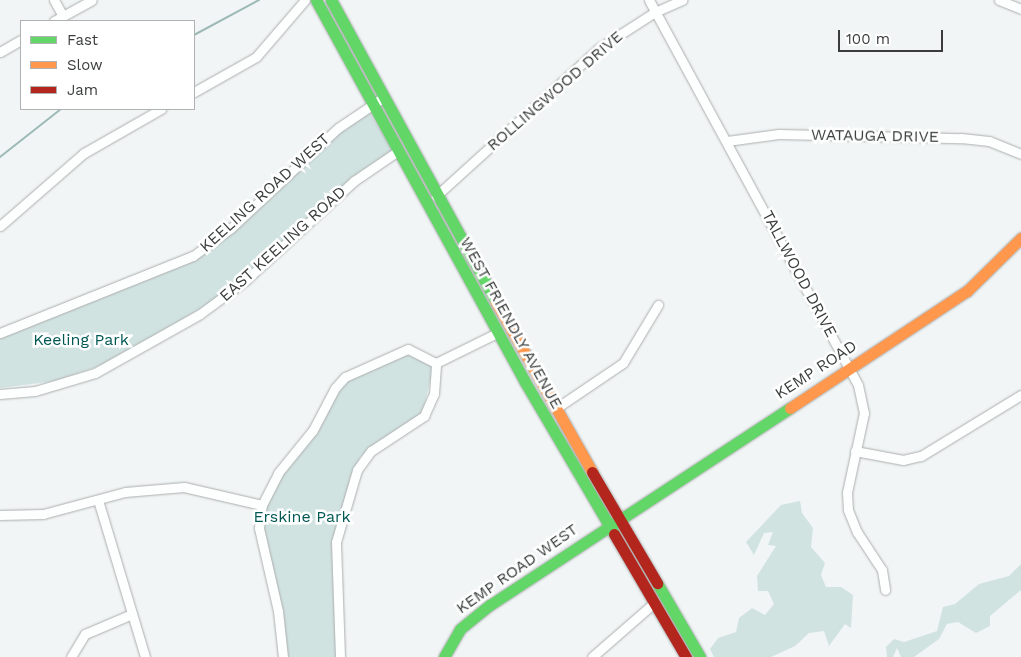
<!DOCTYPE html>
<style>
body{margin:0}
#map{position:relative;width:1021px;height:657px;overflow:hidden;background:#f1f5f5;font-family:"Work Sans",sans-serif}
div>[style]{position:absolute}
.green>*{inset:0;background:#d1e3e1}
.stream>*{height:2px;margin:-1px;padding:0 1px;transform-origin:1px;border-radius:1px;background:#9dbab7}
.roads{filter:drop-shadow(0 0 1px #acaeae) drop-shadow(0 0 1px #acaeae)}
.street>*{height:9px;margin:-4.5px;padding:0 4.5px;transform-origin:4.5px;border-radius:4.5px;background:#fdfefe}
.fast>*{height:11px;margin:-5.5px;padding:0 5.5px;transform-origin:5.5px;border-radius:5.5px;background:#63d668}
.slow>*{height:11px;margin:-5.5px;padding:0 5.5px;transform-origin:5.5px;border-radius:5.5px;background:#ff974d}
.jam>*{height:11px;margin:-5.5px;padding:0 5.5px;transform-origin:5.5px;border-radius:5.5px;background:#b3261e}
span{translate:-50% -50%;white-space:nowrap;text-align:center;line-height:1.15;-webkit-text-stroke:5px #fff;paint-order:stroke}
.street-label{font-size:16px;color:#3a3d3c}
.park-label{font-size:16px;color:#005854}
.legend{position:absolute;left:20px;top:20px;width:175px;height:90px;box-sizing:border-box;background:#fff;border:1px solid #b0b1b1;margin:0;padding:6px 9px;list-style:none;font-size:15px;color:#3a3d3c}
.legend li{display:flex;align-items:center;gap:10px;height:25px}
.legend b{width:25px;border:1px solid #b0b1b1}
.scale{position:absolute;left:838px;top:30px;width:105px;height:22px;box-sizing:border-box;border:2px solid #3a3d3c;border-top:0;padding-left:6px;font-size:15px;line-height:18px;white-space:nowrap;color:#3a3d3c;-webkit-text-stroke:4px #fff;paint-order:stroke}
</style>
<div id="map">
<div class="green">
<i style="clip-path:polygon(368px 110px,393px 151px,220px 297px,105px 364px,55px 381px,0 388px,0 335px,196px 258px,331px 137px)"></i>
<i style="clip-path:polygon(414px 354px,426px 359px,433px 370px,422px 414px,360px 457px,333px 539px,336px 657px,287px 657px,263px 538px,266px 506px,283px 472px,316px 433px,338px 392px,351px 378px,397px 355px)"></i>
<i style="clip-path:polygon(800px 501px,802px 513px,813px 528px,811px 547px,825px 563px,821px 575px,826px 587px,841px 587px,853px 595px,851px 628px,845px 624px,829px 646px,824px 631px,809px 633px,795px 646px,771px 657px,714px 657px,710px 649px,718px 638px,736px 632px,739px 618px,752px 608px,765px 615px,774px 604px,768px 591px,758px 591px,757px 576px,776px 546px,768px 545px,773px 532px,764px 533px,754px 555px,746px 542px,781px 505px)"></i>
<i style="clip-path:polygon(1021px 564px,1021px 590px,990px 616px,990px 626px,976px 633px,958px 622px,947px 624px,939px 639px,914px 657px,901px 657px,897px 648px,893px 657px,887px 657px,886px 647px,894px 639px,904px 642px,937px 631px,943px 607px,955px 604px,979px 584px,1009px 576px)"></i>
</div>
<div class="stream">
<i style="left:194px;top:35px;width:74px;rotate:-28.3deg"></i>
<i style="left:0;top:157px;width:78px;rotate:-38.2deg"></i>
</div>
<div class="roads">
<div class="street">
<i style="left:54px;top:0;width:18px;rotate:61deg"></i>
<i style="left:649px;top:0;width:438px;rotate:61.5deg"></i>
<i style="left:858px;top:385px;width:29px;rotate:78deg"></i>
<i style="left:864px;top:413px;width:81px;rotate:102.1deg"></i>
<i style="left:847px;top:492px;width:18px;rotate:87deg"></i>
<i style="left:848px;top:510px;width:24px;rotate:68deg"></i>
<i style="left:857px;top:532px;width:45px;rotate:56.7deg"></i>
<i style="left:882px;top:570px;width:20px;rotate:81deg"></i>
<i style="left:999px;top:0;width:24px;rotate:22deg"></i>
<i style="left:54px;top:21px;width:43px;rotate:-28.9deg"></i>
<i style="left:0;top:52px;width:24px;rotate:-30deg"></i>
<i style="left:194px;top:92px;width:71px;rotate:-29.4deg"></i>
<i style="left:256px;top:57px;width:75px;rotate:-49.3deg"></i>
<i style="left:727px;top:141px;width:52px;rotate:-7.7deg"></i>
<i style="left:779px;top:134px;width:182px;rotate:1.3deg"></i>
<i style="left:961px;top:138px;width:28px;rotate:6deg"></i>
<i style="left:989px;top:141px;width:35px;rotate:22deg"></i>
<i style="left:436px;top:196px;width:220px;rotate:-42.2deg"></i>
<i style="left:599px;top:48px;width:67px;rotate:-32.7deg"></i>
<i style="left:655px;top:12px;width:30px;rotate:-24deg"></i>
<i style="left:0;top:226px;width:111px;rotate:-41deg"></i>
<i style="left:84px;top:153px;width:89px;rotate:-29.7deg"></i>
<i style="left:0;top:333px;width:208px;rotate:-21.8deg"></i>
<i style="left:193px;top:256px;width:47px;rotate:-36.4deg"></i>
<i style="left:231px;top:228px;width:146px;rotate:-43.1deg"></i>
<i style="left:338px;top:128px;width:55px;rotate:-34deg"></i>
<i style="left:436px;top:363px;width:68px;rotate:-26.2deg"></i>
<i style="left:0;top:394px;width:35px;rotate:-5deg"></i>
<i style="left:35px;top:391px;width:63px;rotate:-16.7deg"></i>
<i style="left:95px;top:373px;width:120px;rotate:-29.3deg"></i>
<i style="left:200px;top:314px;width:57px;rotate:-36.5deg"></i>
<i style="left:246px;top:280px;width:147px;rotate:-42.5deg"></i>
<i style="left:354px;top:181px;width:53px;rotate:-34.3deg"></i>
<i style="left:555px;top:409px;width:82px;rotate:-34.1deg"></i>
<i style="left:623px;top:363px;width:68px;rotate:-58.9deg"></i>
<i style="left:855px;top:451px;width:49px;rotate:10.6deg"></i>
<i style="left:903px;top:460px;width:18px;rotate:-13deg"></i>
<i style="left:921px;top:456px;width:117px;rotate:-31.4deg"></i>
<i style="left:98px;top:500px;width:164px;rotate:73.3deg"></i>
<i style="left:0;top:515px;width:43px;rotate:-1.3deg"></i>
<i style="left:43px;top:514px;width:85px;rotate:-15deg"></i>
<i style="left:125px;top:492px;width:59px;rotate:-4.8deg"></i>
<i style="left:184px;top:487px;width:80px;rotate:13deg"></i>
<i style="left:71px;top:657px;width:27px;rotate:-59deg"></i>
<i style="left:85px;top:634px;width:51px;rotate:-23.1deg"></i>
<i style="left:283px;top:657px;width:46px;rotate:-96.2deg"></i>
<i style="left:278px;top:611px;width:85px;rotate:-102.9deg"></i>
<i style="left:259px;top:528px;width:23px;rotate:-83deg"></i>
<i style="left:262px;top:505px;width:36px;rotate:-63deg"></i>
<i style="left:278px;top:473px;width:55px;rotate:-50.9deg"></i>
<i style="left:313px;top:430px;width:47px;rotate:-62.4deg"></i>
<i style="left:335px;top:388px;width:15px;rotate:-48deg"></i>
<i style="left:345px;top:377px;width:69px;rotate:-24deg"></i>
<i style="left:408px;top:349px;width:31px;rotate:27deg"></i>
<i style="left:340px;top:657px;width:115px;rotate:-92deg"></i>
<i style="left:336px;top:542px;width:75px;rotate:-73.7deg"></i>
<i style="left:357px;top:470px;width:24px;rotate:-54deg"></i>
<i style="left:371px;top:451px;width:64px;rotate:-33.4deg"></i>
<i style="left:424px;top:416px;width:24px;rotate:-66deg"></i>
<i style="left:434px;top:394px;width:31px;rotate:-86deg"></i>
<i style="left:592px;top:657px;width:82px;rotate:-41.1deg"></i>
</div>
<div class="fast">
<i style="left:316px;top:0;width:435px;rotate:61.3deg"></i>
<i style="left:525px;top:382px;width:176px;rotate:59.6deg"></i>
<i style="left:331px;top:0;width:344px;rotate:61.3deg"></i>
<i style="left:657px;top:583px;width:86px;rotate:59.8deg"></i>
<i style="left:444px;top:657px;width:32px;rotate:-60deg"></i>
<i style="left:460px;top:629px;width:38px;rotate:-39deg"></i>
<i style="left:490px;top:605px;width:359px;rotate:-33.3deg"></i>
</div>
<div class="slow">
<i style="left:496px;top:302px;width:195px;rotate:60.5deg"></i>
<i style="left:790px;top:408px;width:212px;rotate:-33.5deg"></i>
<i style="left:967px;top:291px;width:76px;rotate:-44.5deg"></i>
</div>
<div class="jam">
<i style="left:592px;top:472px;width:129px;rotate:59.6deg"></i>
<i style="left:614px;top:534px;width:143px;rotate:59.7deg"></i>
</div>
</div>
<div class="street-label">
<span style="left:555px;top:91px;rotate:-41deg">ROLLINGWOOD DRIVE</span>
<span style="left:875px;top:136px;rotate:1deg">WATAUGA DRIVE</span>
<span style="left:265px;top:193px;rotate:-42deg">KEELING ROAD WEST</span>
<span style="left:283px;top:244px;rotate:-42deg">EAST KEELING ROAD</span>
<span style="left:799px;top:274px;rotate:62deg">TALLWOOD DRIVE</span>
<span style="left:511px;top:323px;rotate:61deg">WEST FRIENDLY AVENUE</span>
<span style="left:816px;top:370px;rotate:-33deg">KEMP ROAD</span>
<span style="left:517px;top:569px;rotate:-35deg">KEMP ROAD WEST</span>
</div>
<div class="park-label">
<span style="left:81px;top:340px">Keeling Park</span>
<span style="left:302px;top:517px">Erskine Park</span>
</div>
<ul class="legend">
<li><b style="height:6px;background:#63d668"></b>Fast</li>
<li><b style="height:6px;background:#ff974d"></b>Slow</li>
<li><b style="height:6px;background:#b3261e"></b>Jam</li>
</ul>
<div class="scale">100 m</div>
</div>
